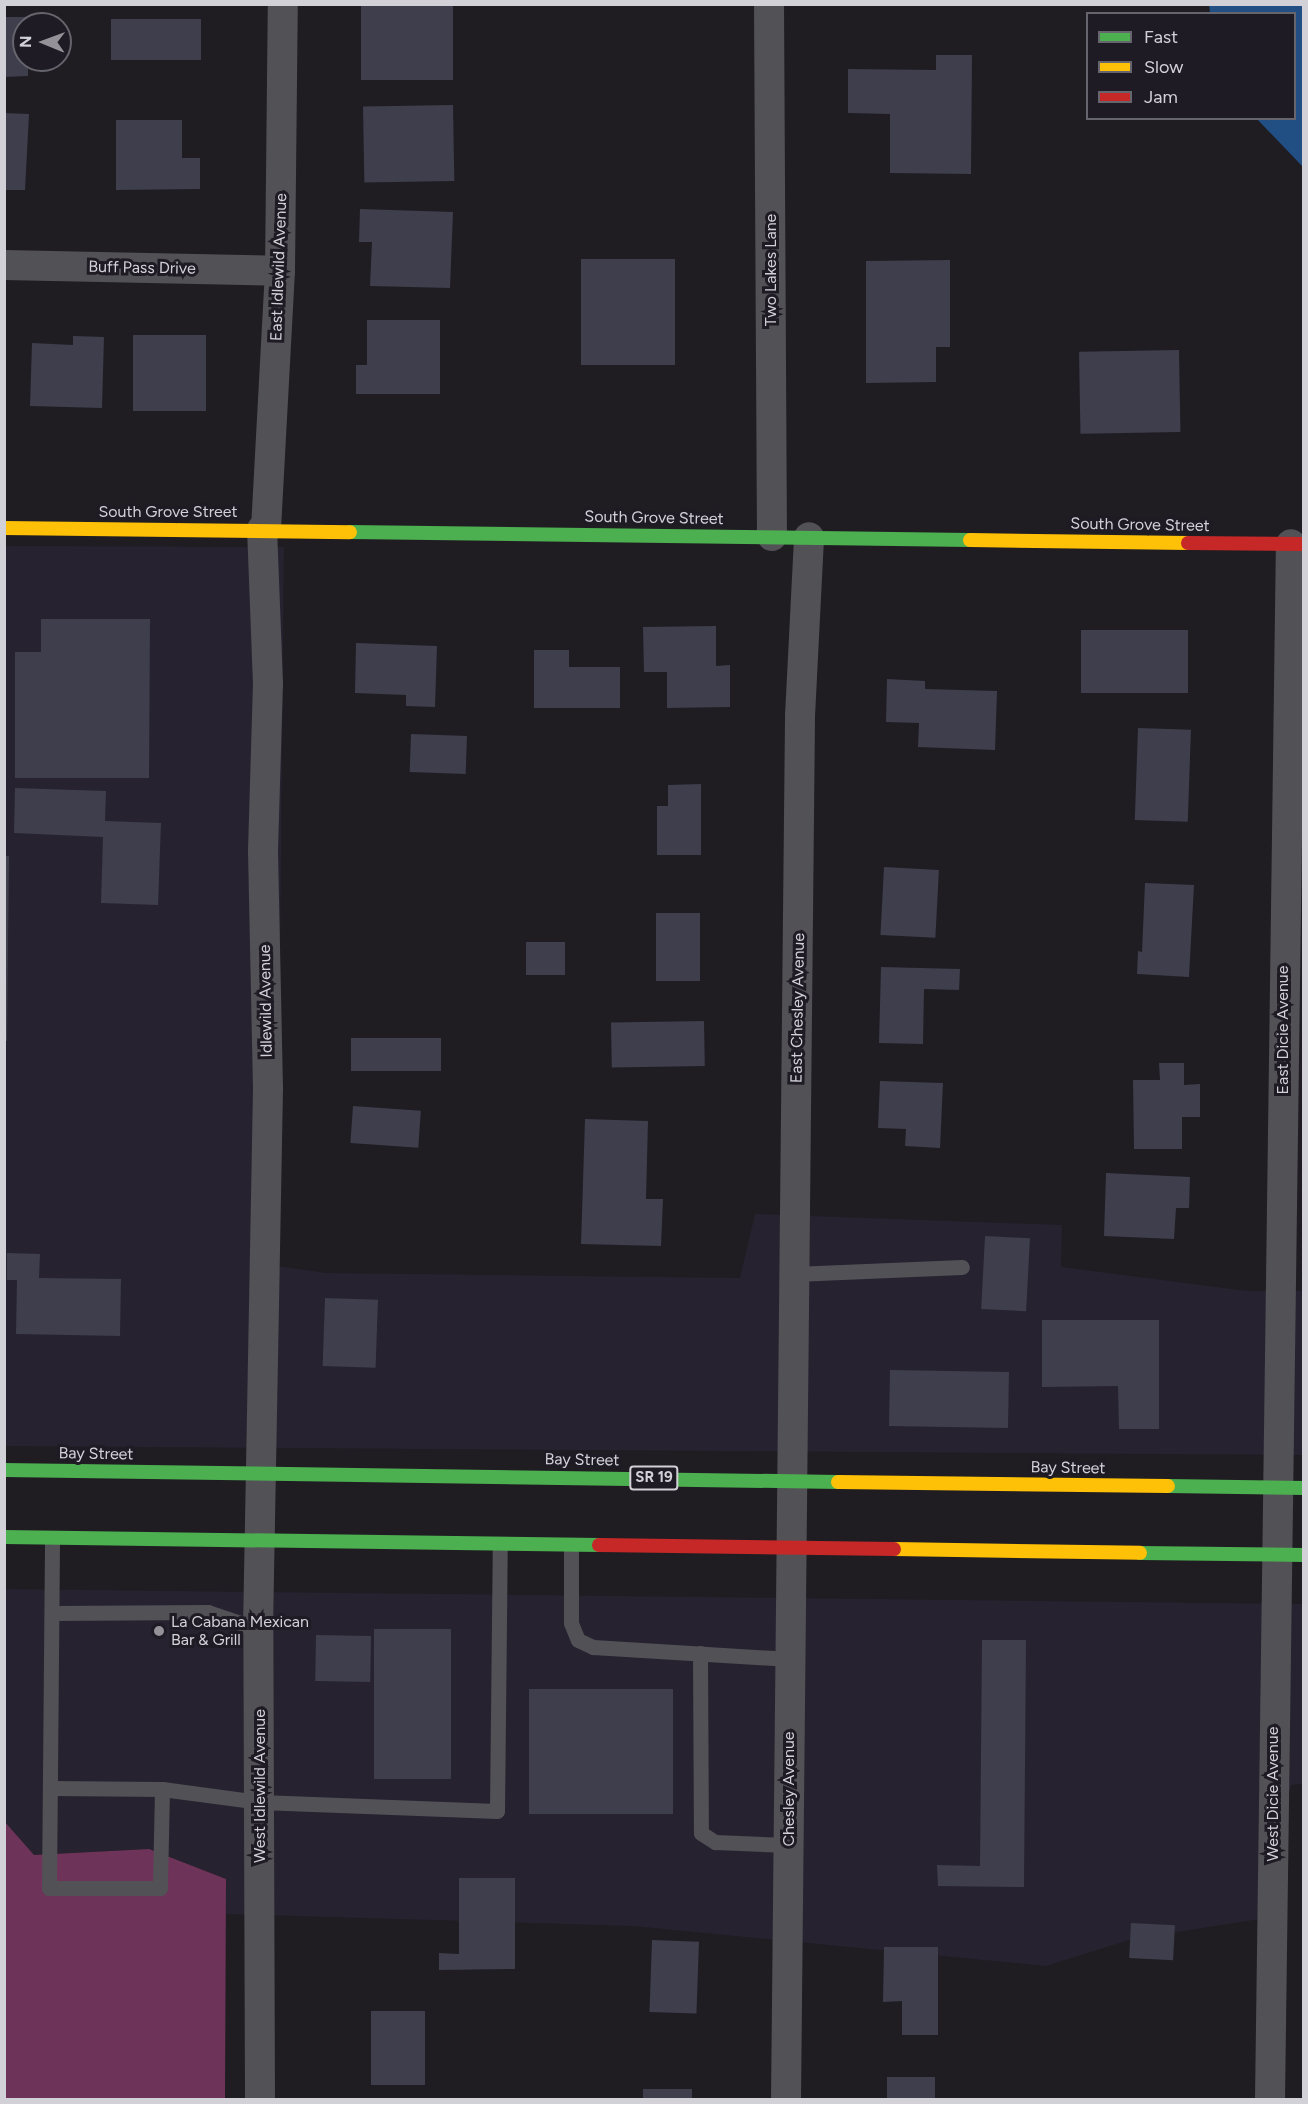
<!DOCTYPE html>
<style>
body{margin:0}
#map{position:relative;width:1308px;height:2104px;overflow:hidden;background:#1f1d22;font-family:Figtree,sans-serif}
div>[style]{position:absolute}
.built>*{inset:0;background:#272230}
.forest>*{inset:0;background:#6e3358}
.water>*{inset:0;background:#214f84}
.building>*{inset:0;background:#3e3e4d;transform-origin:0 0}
.lane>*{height:15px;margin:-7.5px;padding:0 7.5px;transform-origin:7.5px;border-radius:7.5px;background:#525156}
.street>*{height:30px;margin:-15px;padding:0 15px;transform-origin:15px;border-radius:15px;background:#525156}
.fast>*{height:14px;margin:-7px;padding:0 7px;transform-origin:7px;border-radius:7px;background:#4caf50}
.slow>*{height:14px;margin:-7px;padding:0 7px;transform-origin:7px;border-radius:7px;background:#ffc107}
.jam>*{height:14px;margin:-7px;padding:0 7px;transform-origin:7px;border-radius:7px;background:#c62828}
.dots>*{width:16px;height:16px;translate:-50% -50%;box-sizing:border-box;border:3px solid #1e1b24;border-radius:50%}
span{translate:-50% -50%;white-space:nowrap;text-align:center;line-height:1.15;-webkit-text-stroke:6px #1e1b24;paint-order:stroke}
.shield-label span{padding:2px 4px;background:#1e1b24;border:2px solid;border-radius:4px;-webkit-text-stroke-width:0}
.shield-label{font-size:15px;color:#d3d1d8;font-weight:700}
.street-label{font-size:16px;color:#d3d1d8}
.poi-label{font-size:16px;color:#d3d1d8}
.left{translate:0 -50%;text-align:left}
.frame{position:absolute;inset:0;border:6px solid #d3d1d8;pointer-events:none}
.legend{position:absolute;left:1086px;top:12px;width:210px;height:108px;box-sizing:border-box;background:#1e1b24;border:2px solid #66646c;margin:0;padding:8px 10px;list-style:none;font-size:18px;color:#d3d1d8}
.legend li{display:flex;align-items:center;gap:12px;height:30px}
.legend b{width:30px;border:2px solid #66646c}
.north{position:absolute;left:12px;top:12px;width:60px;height:60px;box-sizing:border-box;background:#1e1b24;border:2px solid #66646c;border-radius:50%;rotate:271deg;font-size:16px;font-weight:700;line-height:24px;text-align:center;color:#d3d1d8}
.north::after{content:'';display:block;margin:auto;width:21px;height:27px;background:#949298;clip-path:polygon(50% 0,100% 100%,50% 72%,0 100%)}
</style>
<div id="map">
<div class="built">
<i style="clip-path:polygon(5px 546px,284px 547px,277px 1266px,326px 1273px,740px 1278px,755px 1214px,1062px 1225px,1061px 1267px,1247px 1291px,1303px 1291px,1303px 1455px,5px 1446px)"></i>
<i style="clip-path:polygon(4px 1589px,1303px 1604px,1303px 1784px,1291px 1785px,1260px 1919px,1132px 1939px,1046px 1966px,633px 1926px,226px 1914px,226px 1879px,149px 1849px,34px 1855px,6px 1826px)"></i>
</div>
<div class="forest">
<i style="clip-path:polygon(4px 1821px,34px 1855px,149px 1849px,226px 1879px,225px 2099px,5px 2099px)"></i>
</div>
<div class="water">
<i style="clip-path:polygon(1209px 5px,1303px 5px,1303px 167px,1257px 119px,1294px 118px,1294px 14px,1210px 13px)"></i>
</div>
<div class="building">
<i style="left:361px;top:4px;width:92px;height:76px"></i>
<i style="clip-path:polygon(4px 17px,27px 17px,24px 60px,28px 60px,28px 76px,4px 77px)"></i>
<i style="left:201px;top:19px;width:41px;height:90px;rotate:90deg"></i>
<i style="clip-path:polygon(936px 55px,972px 55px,971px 174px,890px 173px,890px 114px,848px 113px,848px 69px,936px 70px)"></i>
<i style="left:453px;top:105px;width:76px;height:90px;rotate:89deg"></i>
<i style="clip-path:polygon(4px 113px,29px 114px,25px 190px,4px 190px)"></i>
<i style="clip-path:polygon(116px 120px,182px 120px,182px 158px,200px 158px,200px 189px,116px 190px)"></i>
<i style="clip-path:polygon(360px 209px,453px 212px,450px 288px,370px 286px,372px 242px,359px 242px)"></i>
<i style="left:581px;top:259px;width:94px;height:106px"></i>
<i style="clip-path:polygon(950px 260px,950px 347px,936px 347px,936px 382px,866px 383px,866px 261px)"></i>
<i style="clip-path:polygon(367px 320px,440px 320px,440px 394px,356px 394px,356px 365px,367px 365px)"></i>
<i style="left:133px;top:335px;width:73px;height:76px"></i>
<i style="clip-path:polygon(73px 336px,104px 337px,102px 408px,30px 406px,32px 343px,73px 345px)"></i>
<i style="left:1179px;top:350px;width:82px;height:100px;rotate:89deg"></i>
<i style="clip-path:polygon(41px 619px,150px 619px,149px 778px,15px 778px,15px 652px,41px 652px)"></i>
<i style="clip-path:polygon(716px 626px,716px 666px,730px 665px,730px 707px,667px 708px,667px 672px,644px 672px,643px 627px)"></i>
<i style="left:1081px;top:630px;width:107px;height:63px"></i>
<i style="clip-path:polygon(356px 643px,437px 646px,435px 707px,406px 706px,406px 695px,355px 693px)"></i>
<i style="clip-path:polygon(534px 650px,569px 650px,569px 667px,620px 667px,620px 708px,534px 708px)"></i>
<i style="clip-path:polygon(887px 679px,925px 681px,925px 689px,997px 691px,995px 750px,918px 747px,919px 723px,886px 722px)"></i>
<i style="left:1138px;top:728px;width:53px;height:92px;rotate:2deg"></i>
<i style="left:411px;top:734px;width:56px;height:38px;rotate:2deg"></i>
<i style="clip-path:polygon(701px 784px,701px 855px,657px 855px,657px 806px,668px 806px,668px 785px)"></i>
<i style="clip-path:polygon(15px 788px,106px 791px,105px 821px,161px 823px,158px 905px,101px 903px,103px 837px,14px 833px)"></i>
<i style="clip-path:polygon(4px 856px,9px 856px,7px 1041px,4px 1041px)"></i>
<i style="left:884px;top:867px;width:55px;height:68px;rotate:3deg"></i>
<i style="clip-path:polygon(1145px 883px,1194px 885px,1189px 977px,1137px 974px,1138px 951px,1142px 952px)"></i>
<i style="left:700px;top:913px;width:68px;height:44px;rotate:90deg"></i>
<i style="left:526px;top:942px;width:39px;height:33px"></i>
<i style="clip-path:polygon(881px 967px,960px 969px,959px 990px,924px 989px,923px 1044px,879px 1043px)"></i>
<i style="left:704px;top:1021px;width:45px;height:93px;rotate:89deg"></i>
<i style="left:441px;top:1038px;width:33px;height:90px;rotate:90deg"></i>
<i style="clip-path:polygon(1159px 1063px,1184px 1063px,1184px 1085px,1200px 1084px,1200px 1117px,1182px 1117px,1182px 1149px,1134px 1149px,1133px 1080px,1160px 1080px)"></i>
<i style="clip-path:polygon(880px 1081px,943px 1083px,940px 1148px,905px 1146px,906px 1129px,878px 1128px)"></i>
<i style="left:353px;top:1106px;width:68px;height:37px;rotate:4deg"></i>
<i style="clip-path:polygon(585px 1119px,648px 1121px,646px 1199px,663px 1199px,661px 1246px,581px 1244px)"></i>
<i style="clip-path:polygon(1106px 1173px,1190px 1177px,1189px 1208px,1176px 1208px,1174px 1239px,1104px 1236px)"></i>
<i style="left:985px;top:1236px;width:45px;height:73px;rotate:3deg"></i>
<i style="clip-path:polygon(7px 1253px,40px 1254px,39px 1278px,121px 1279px,120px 1336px,16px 1334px,17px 1280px,7px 1280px)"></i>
<i style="left:325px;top:1298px;width:53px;height:68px;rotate:2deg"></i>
<i style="clip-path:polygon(1042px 1320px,1159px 1320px,1159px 1429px,1119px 1429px,1118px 1386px,1042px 1387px)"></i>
<i style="left:890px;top:1370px;width:119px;height:56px;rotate:1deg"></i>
<i style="left:451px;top:1629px;width:150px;height:77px;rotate:90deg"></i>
<i style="left:316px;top:1635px;width:55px;height:46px;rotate:1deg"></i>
<i style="clip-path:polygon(982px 1640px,1026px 1640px,1024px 1887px,938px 1886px,937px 1865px,980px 1866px)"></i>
<i style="left:529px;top:1689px;width:144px;height:125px"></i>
<i style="clip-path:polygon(459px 1878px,515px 1878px,515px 1969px,439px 1970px,439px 1953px,459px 1954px)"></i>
<i style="left:1131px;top:1923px;width:44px;height:35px;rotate:3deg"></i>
<i style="left:652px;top:1940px;width:47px;height:72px;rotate:2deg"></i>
<i style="clip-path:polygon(884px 1947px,938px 1947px,938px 2035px,902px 2035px,902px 2001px,883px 2002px)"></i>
<i style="left:371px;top:2011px;width:54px;height:74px"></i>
<i style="left:935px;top:2077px;width:23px;height:48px;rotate:90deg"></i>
<i style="left:643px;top:2089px;width:49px;height:11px"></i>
</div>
<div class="lane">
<i style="left:794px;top:1274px;width:168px;rotate:-2.4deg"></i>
<i style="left:571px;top:1546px;width:77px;rotate:90deg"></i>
<i style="left:571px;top:1623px;width:18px;rotate:68deg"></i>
<i style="left:578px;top:1640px;width:17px;rotate:25deg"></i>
<i style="left:593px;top:1647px;width:197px;rotate:3.5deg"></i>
<i style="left:52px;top:1613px;width:156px;rotate:-0.4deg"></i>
<i style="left:208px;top:1612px;width:53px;rotate:18.8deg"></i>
<i style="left:700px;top:1653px;width:180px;rotate:89.7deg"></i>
<i style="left:701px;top:1833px;width:17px;rotate:33deg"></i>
<i style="left:715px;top:1842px;width:73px;rotate:2.4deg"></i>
<i style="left:51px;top:1788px;width:111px;rotate:0.5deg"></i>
<i style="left:162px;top:1789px;width:99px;rotate:91.2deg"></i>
<i style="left:160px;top:1888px;width:111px;rotate:180deg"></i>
<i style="left:49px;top:1888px;width:350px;rotate:-89.5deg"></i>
<i style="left:162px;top:1789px;width:99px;rotate:7.6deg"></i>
<i style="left:260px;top:1802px;width:237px;rotate:2.2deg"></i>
<i style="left:497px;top:1811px;width:266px;rotate:-89.4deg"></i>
</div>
<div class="street">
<i style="left:769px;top:4px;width:532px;rotate:89.68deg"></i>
<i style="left:4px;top:265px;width:276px;rotate:1.2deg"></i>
<i style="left:266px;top:529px;width:258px;rotate:-86.9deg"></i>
<i style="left:280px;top:271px;width:267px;rotate:-89.4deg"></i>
<i style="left:260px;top:2100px;width:471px;rotate:-90.2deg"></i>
<i style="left:258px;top:1629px;width:540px;rotate:-88.94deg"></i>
<i style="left:268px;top:1089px;width:238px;rotate:-91.2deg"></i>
<i style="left:263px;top:851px;width:167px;rotate:-88.3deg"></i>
<i style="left:268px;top:684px;width:155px;rotate:-92.2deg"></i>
<i style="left:786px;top:2100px;width:1384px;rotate:-89.42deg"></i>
<i style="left:800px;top:716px;width:179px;rotate:-87.1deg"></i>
<i style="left:1270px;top:2100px;width:1556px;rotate:-89.23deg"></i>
</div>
<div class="fast">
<i style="left:350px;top:532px;width:620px;rotate:0.74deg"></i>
<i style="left:4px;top:1470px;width:834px;rotate:0.82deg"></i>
<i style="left:1168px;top:1486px;width:136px;rotate:0.8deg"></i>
<i style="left:4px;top:1537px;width:595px;rotate:0.77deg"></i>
<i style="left:1140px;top:1553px;width:164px;rotate:0.7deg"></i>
</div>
<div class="slow">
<i style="left:4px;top:528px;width:346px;rotate:0.7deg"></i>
<i style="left:970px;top:540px;width:218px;rotate:0.8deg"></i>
<i style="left:838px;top:1482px;width:330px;rotate:0.7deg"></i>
<i style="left:894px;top:1549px;width:246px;rotate:0.9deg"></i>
</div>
<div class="jam">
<i style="left:1188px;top:543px;width:116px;rotate:0.5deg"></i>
<i style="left:599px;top:1545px;width:295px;rotate:0.8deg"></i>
</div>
<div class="dots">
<i style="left:159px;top:1631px;background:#949298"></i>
</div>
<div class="shield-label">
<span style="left:654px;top:1478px">SR 19</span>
</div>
<div class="street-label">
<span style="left:279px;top:267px;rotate:-88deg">East Idlewild Avenue</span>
<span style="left:142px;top:268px;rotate:1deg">Buff Pass Drive</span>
<span style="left:771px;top:270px;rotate:-90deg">Two Lakes Lane</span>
<span style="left:168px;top:512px">South Grove Street</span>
<span style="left:654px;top:518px;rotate:1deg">South Grove Street</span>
<span style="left:1140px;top:525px;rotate:1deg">South Grove Street</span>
<span style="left:266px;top:1001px;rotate:-91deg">Idlewild Avenue</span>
<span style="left:798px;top:1008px;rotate:-89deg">East Chesley Avenue</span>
<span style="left:1283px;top:1030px;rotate:-90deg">East Dicie Avenue</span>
<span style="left:96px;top:1454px;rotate:1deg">Bay Street</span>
<span style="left:582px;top:1460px;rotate:1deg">Bay Street</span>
<span style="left:1068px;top:1468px;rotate:1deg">Bay Street</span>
<span style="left:260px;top:1786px;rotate:-90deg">West Idlewild Avenue</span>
<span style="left:789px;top:1789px;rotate:-90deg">Chesley Avenue</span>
<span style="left:1273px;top:1794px;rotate:-90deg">West Dicie Avenue</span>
</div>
<div class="poi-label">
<span class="left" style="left:171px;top:1631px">La Cabana Mexican<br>Bar &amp; Grill</span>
</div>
<div class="frame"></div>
<ul class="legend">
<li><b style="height:8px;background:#4caf50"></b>Fast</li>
<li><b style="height:8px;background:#ffc107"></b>Slow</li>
<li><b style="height:8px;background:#c62828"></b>Jam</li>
</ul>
<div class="north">N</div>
</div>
